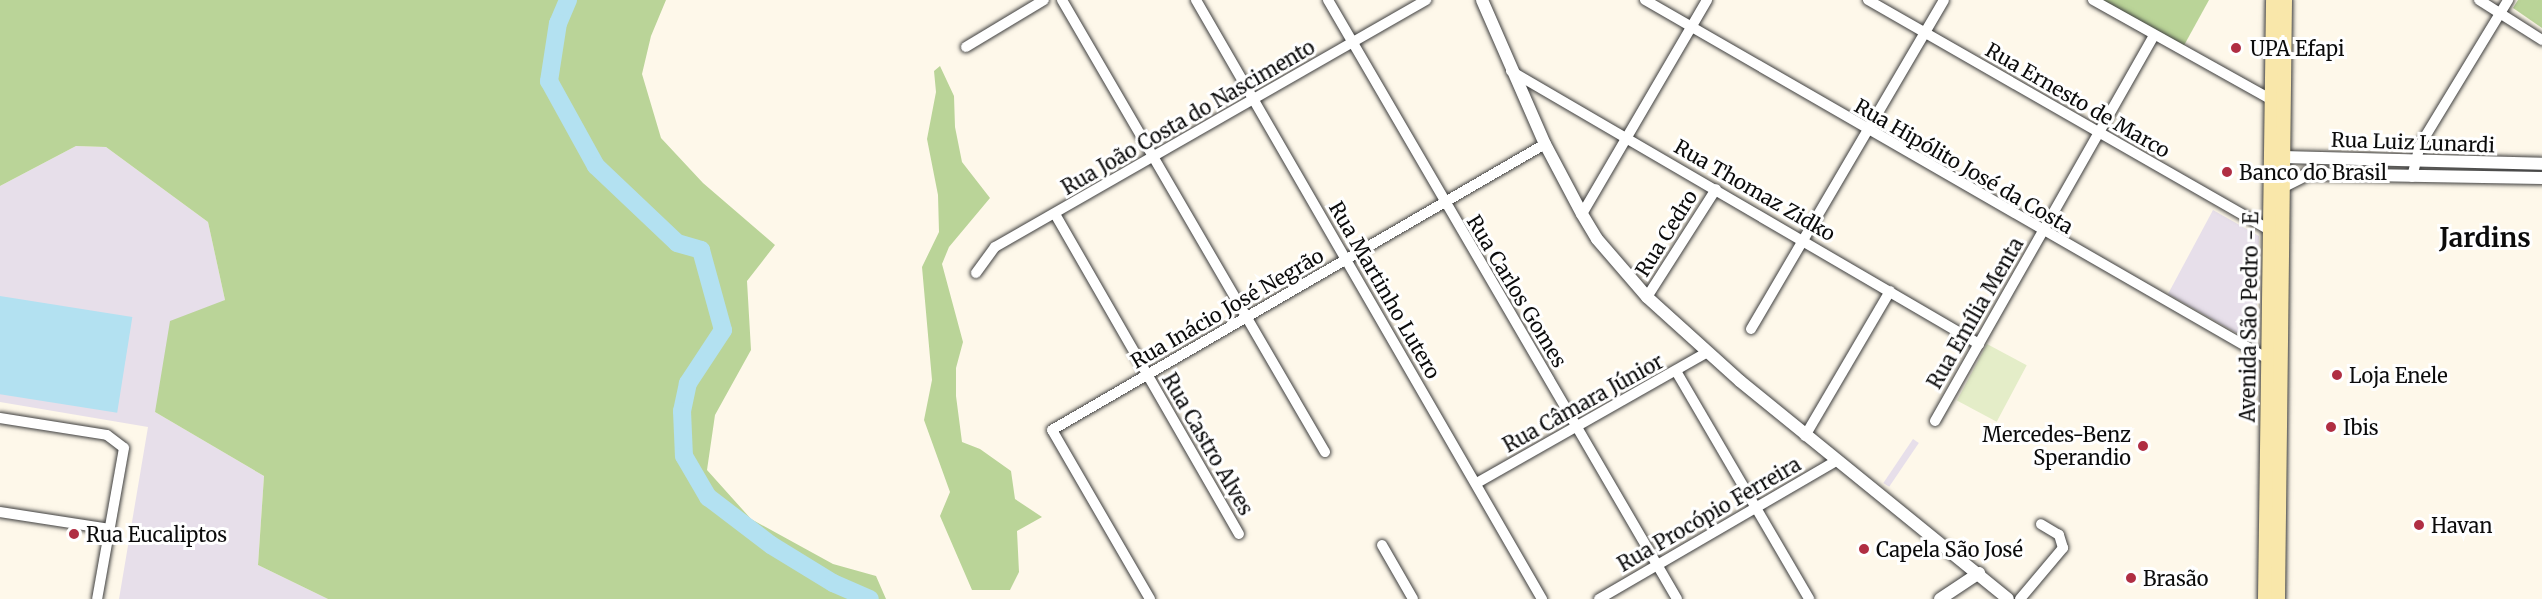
<!DOCTYPE html>
<meta charset="utf-8">
<style>
body{margin:0}
#map{position:relative;width:2542px;height:599px;overflow:hidden;background:#fef8ea;font-family:Merriweather,serif}
div>[style]{position:absolute}
.industrial>*{inset:0;background:#e7dfea;transform-origin:0 0}
.forest>*{inset:0;background:#bad498}
.pitch>*{inset:0;background:#e4edc8;transform-origin:0 0}
.water>*{inset:0;background:#b3e1f1;transform-origin:0 0}
.river>*{height:18px;margin:-9px;padding:0 9px;transform-origin:9px;border-radius:9px;background:#b3e1f1}
.roads{filter:drop-shadow(0 0 2px #3e3e3e) drop-shadow(0 0 2px #3e3e3e)}
.minor>*{height:10px;margin:-5px;padding:0 5px;transform-origin:5px;border-radius:5px;background:#fff}
.tertiary>*{height:12px;margin:-6px;padding:0 6px;transform-origin:6px;border-radius:6px;background:#fff}
.secondary>*{height:14px;margin:-7px;padding:0 7px;transform-origin:7px;border-radius:7px;background:#f9e7aa}
.dots>*{width:16px;height:16px;translate:-50% -50%;box-sizing:border-box;border:3px solid #fff;border-radius:50%}
span{translate:-50% -50%;white-space:nowrap;text-align:center;line-height:1.15;-webkit-text-stroke:6px #fff;paint-order:stroke}
.poi-label{font-size:20px;color:#0b0b0b}
.left{translate:0 -50%;text-align:left}
.right{translate:-100% -50%;text-align:right}
.street-label{font-size:20px;color:#0b0b0b}
.district-label{font-size:26px;color:#0b0b0b;font-weight:700}
</style>
<div id="map">
<div class="industrial">
<i style="clip-path:polygon(76px 146px,106px 147px,208px 222px,225px 300px,155px 412px,264px 476px,258px 565px,328px 599px,119px 599px,148px 427px,0 402px,0 186px)"></i>
<i style="clip-path:polygon(2213px 210px,2259px 236px,2256px 344px,2168px 294px)"></i>
<i style="left:1913px;top:439px;width:7px;height:53px;rotate:34deg"></i>
</div>
<div class="forest">
<i style="clip-path:polygon(0 0,666px 0,651px 36px,642px 74px,661px 138px,703px 183px,775px 245px,747px 281px,751px 350px,715px 415px,707px 470px,751px 519px,833px 564px,876px 576px,886px 599px,328px 599px,258px 565px,264px 476px,155px 412px,170px 321px,225px 300px,208px 222px,106px 147px,76px 146px,0 186px)"></i>
<i style="clip-path:polygon(2097px 0,2209px 0,2182px 49px)"></i>
<i style="clip-path:polygon(2518px 0,2542px 0,2542px 28px,2513px 8px)"></i>
<i style="clip-path:polygon(940px 66px,954px 96px,955px 127px,962px 162px,990px 198px,949px 247px,942px 264px,963px 342px,956px 368px,956px 396px,962px 442px,980px 449px,1011px 471px,1015px 499px,1042px 517px,1017px 531px,1019px 572px,1010px 590px,972px 590px,940px 516px,950px 492px,924px 420px,932px 380px,922px 267px,939px 232px,938px 195px,927px 139px,936px 92px,934px 71px)"></i>
</div>
<div class="pitch">
<i style="left:1987px;top:344px;width:45px;height:64px;rotate:28deg"></i>
</div>
<div class="water">
<i style="left:0;top:296px;width:134px;height:97px;rotate:9deg"></i>
</div>
<div class="river">
<i style="left:568px;top:0;width:25px;rotate:113deg"></i>
<i style="left:558px;top:23px;width:59px;rotate:98.8deg"></i>
<i style="left:549px;top:81px;width:97px;rotate:61.1deg"></i>
<i style="left:596px;top:166px;width:112px;rotate:43.5deg"></i>
<i style="left:677px;top:243px;width:25px;rotate:16deg"></i>
<i style="left:701px;top:250px;width:83px;rotate:74.6deg"></i>
<i style="left:723px;top:330px;width:64px;rotate:123.4deg"></i>
<i style="left:688px;top:383px;width:29px;rotate:102deg"></i>
<i style="left:682px;top:411px;width:45px;rotate:87.5deg"></i>
<i style="left:684px;top:456px;width:48px;rotate:59.7deg"></i>
<i style="left:708px;top:497px;width:79px;rotate:37.3deg"></i>
<i style="left:771px;top:545px;width:73px;rotate:31.5deg"></i>
<i style="left:833px;top:583px;width:40px;rotate:23.4deg"></i>
</div>
<div class="roads">
<div class="minor">
<i style="left:1062px;top:0;width:523px;rotate:59.81deg"></i>
<i style="left:1196px;top:0;width:692px;rotate:59.99deg"></i>
<i style="left:1328px;top:0;width:693px;rotate:59.77deg"></i>
<i style="left:1645px;top:0;width:719px;rotate:29.95deg"></i>
<i style="left:1868px;top:0;width:463px;rotate:29.8deg"></i>
<i style="left:2093px;top:0;width:205px;rotate:29.2deg"></i>
<i style="left:2479px;top:0;width:75px;rotate:32.4deg"></i>
<i style="left:966px;top:47px;width:91px;rotate:-31.1deg"></i>
<i style="left:1511px;top:71px;width:542px;rotate:30.26deg"></i>
<i style="left:2412px;top:177px;width:33px;rotate:-76deg"></i>
<i style="left:2420px;top:145px;width:170px;rotate:-58.7deg"></i>
<i style="left:1055px;top:214px;width:369px;rotate:60.1deg"></i>
<i style="left:1582px;top:214px;width:248px;rotate:-59.7deg"></i>
<i style="left:976px;top:273px;width:32px;rotate:-54deg"></i>
<i style="left:995px;top:247px;width:497px;rotate:-29.8deg"></i>
<i style="left:1647px;top:297px;width:128px;rotate:-57.4deg"></i>
<i style="left:1751px;top:329px;width:381px;rotate:-59.6deg"></i>
<i style="left:1676px;top:371px;width:264px;rotate:59.7deg"></i>
<i style="left:0;top:418px;width:108px;rotate:9deg"></i>
<i style="left:107px;top:435px;width:21px;rotate:37deg"></i>
<i style="left:124px;top:448px;width:153px;rotate:100.1deg"></i>
<i style="left:1935px;top:421px;width:443px;rotate:-60.4deg"></i>
<i style="left:1805px;top:436px;width:168px;rotate:-59.6deg"></i>
<i style="left:1477px;top:483px;width:263px;rotate:-29.6deg"></i>
<i style="left:0;top:512px;width:111px;rotate:8.8deg"></i>
<i style="left:1382px;top:545px;width:62px;rotate:60.1deg"></i>
<i style="left:1150px;top:599px;width:195px;rotate:-120.1deg"></i>
<i style="left:1052px;top:430px;width:570px;rotate:-30.12deg"></i>
<i style="left:1599px;top:599px;width:274px;rotate:-30.2deg"></i>
<i style="left:2020px;top:599px;width:67px;rotate:-49.9deg"></i>
<i style="left:2063px;top:548px;width:14px;rotate:-107deg"></i>
<i style="left:2059px;top:535px;width:21px;rotate:-149deg"></i>
</div>
<div class="tertiary">
<i style="left:1482px;top:0;width:157px;rotate:66.4deg"></i>
<i style="left:1545px;top:144px;width:79px;rotate:62.1deg"></i>
<i style="left:1582px;top:214px;width:29px;rotate:59deg"></i>
<i style="left:1597px;top:239px;width:77px;rotate:49.2deg"></i>
<i style="left:1647px;top:297px;width:125px;rotate:42.1deg"></i>
<i style="left:1740px;top:381px;width:345px;rotate:39.1deg"></i>
<i style="left:2283px;top:157px;width:259px;rotate:1.5deg"></i>
<i style="left:2282px;top:187px;width:28px;rotate:-27deg"></i>
<i style="left:2307px;top:174px;width:235px;rotate:1deg"></i>
<i style="left:1940px;top:599px;width:47px;rotate:-33.7deg"></i>
</div>
<div class="secondary">
<i style="left:2265px;top:599px;width:599px;rotate:-89.23deg"></i>
<i style="left:2278px;top:599px;width:599px;rotate:-89.33deg"></i>
</div>
</div>
<div class="dots">
<i style="left:2236px;top:48px;background:#b02e43"></i>
<i style="left:2227px;top:172px;background:#b02e43"></i>
<i style="left:2337px;top:375px;background:#b02e43"></i>
<i style="left:2331px;top:427px;background:#b02e43"></i>
<i style="left:2143px;top:446px;background:#b02e43"></i>
<i style="left:2419px;top:525px;background:#b02e43"></i>
<i style="left:74px;top:534px;background:#b02e43"></i>
<i style="left:1864px;top:549px;background:#b02e43"></i>
<i style="left:2131px;top:578px;background:#b02e43"></i>
</div>
<div class="poi-label">
<span class="left" style="left:2250px;top:48px">UPA Efapi</span>
<span class="left" style="left:2239px;top:172px">Banco do Brasil</span>
<span class="left" style="left:2349px;top:375px">Loja Enele</span>
<span class="left" style="left:2343px;top:427px">Ibis</span>
<span class="right" style="left:2131px;top:446px">Mercedes-Benz<br>Sperandio</span>
<span class="left" style="left:2431px;top:525px">Havan</span>
<span class="left" style="left:86px;top:534px">Rua Eucaliptos</span>
<span class="left" style="left:1876px;top:549px">Capela São José</span>
<span class="left" style="left:2143px;top:578px">Brasão</span>
</div>
<div class="street-label">
<span style="left:2078px;top:100px;rotate:30deg">Rua Ernesto de Marco</span>
<span style="left:1188px;top:117px;rotate:-30deg">Rua João Costa do Nascimento</span>
<span style="left:2413px;top:142px;rotate:2deg">Rua Luiz Lunardi</span>
<span style="left:1964px;top:166px;rotate:30deg">Rua Hipólito José da Costa</span>
<span style="left:1755px;top:190px;rotate:30deg">Rua Thomaz Zidko</span>
<span style="left:1666px;top:233px;rotate:-58deg">Rua Cedro</span>
<span style="left:1385px;top:290px;rotate:60deg">Rua Martinho Lutero</span>
<span style="left:1517px;top:291px;rotate:59deg">Rua Carlos Gomes</span>
<span style="left:1227px;top:308px;rotate:-30deg">Rua Inácio José Negrão</span>
<span style="left:1975px;top:313px;rotate:-60deg">Rua Emília Menta</span>
<span style="left:2249px;top:317px;rotate:-89deg">Avenida São Pedro - E</span>
<span style="left:1583px;top:403px;rotate:-29deg">Rua Câmara Júnior</span>
<span style="left:1208px;top:444px;rotate:60deg">Rua Castro Alves</span>
<span style="left:1709px;top:514px;rotate:-30deg">Rua Procópio Ferreira</span>
</div>
<div class="district-label">
<span style="left:2485px;top:238px">Jardins</span>
</div>
</div>
